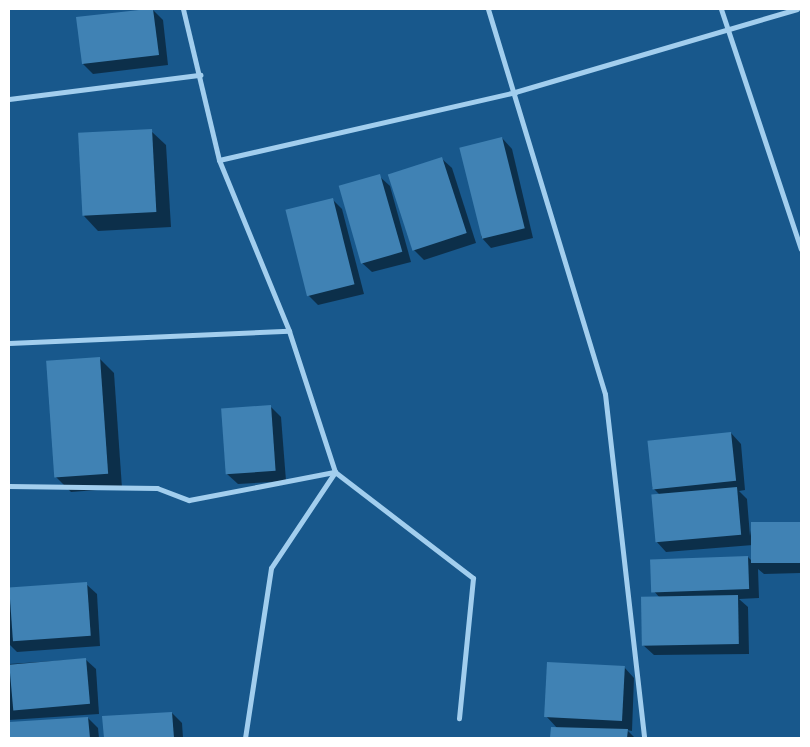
<!DOCTYPE html>
<style>
body{margin:0}
#map{position:relative;width:810px;height:747px;overflow:hidden;background:#18588c;font-family:Cabin,sans-serif}
div>[style]{position:absolute}
.shadow>*{inset:0;background:#0007}
.building>*{inset:0;background:#4082b4;transform-origin:0 0}
.minor>*{height:5px;margin:-2.5px;padding:0 2.5px;transform-origin:2.5px;border-radius:2.5px;background:#a2ceee}
span{translate:-50% -50%;white-space:nowrap;text-align:center;line-height:1.15;-webkit-text-stroke:5px #18588c;paint-order:stroke}
.frame{position:absolute;inset:0;border:10px solid #fff;pointer-events:none}
</style>
<div id="map">
<div class="shadow">
<i style="clip-path:polygon(152px 9px,163px 20px,168px 65px,93px 74px,83px 64px)"></i>
<i style="clip-path:polygon(151px 131px,166px 145px,171px 227px,98px 231px,84px 216px)"></i>
<i style="clip-path:polygon(502px 138px,512px 149px,533px 238px,491px 248px,481px 237px)"></i>
<i style="clip-path:polygon(441px 158px,452px 168px,476px 243px,424px 260px,414px 250px)"></i>
<i style="clip-path:polygon(379px 176px,390px 186px,411px 262px,372px 272px,361px 262px)"></i>
<i style="clip-path:polygon(332px 199px,342px 209px,364px 294px,318px 305px,308px 295px)"></i>
<i style="clip-path:polygon(99px 358px,114px 373px,122px 488px,71px 492px,56px 477px)"></i>
<i style="clip-path:polygon(271px 407px,281px 417px,286px 481px,238px 484px,227px 474px)"></i>
<i style="clip-path:polygon(731px 433px,741px 444px,745px 490px,739px 491px,747px 499px,750px 536px,752px 524px,801px 523px,801px 573px,764px 574px,758px 569px,759px 598px,739px 599px,748px 607px,749px 654px,654px 655px,643px 645px,660px 598px,652px 589px,748px 557px,754px 563px,753px 545px,666px 552px,656px 541px,660px 495px,652px 487px)"></i>
<i style="clip-path:polygon(86px 584px,97px 594px,100px 646px,17px 652px,9px 644px,9px 590px)"></i>
<i style="clip-path:polygon(85px 659px,96px 669px,99px 714px,9px 720px,9px 664px)"></i>
<i style="clip-path:polygon(624px 667px,634px 678px,632px 731px,627px 730px,635px 738px,552px 738px,552px 729px,558px 729px,546px 716px)"></i>
<i style="clip-path:polygon(172px 713px,182px 723px,183px 738px,105px 738px,104px 718px)"></i>
<i style="clip-path:polygon(88px 718px,98px 728px,99px 738px,9px 738px,9px 723px)"></i>
</div>
<div class="building">
<i style="clip-path:polygon(148px 9px,153px 9px,159px 55px,82px 64px,76px 17px)"></i>
<i style="left:152px;top:129px;width:83px;height:74px;rotate:87deg"></i>
<i style="left:502px;top:137px;width:94px;height:44px;rotate:76deg"></i>
<i style="left:442px;top:157px;width:80px;height:57px;rotate:72deg"></i>
<i style="left:380px;top:174px;width:81px;height:43px;rotate:74deg"></i>
<i style="left:333px;top:198px;width:89px;height:49px;rotate:76deg"></i>
<i style="left:100px;top:357px;width:117px;height:54px;rotate:86deg"></i>
<i style="left:271px;top:405px;width:66px;height:50px;rotate:86deg"></i>
<i style="left:731px;top:432px;width:49px;height:84px;rotate:84deg"></i>
<i style="left:737px;top:487px;width:48px;height:86px;rotate:85deg"></i>
<i style="left:801px;top:522px;width:41px;height:50px;rotate:90deg"></i>
<i style="left:748px;top:556px;width:33px;height:98px;rotate:88deg"></i>
<i style="left:87px;top:582px;width:54px;height:78px;rotate:86deg"></i>
<i style="left:738px;top:595px;width:49px;height:97px;rotate:89deg"></i>
<i style="left:86px;top:658px;width:46px;height:77px;rotate:85deg"></i>
<i style="left:547px;top:662px;width:78px;height:55px;rotate:3deg"></i>
<i style="clip-path:polygon(172px 712px,174px 738px,104px 738px,102px 716px)"></i>
<i style="clip-path:polygon(88px 717px,90px 738px,9px 738px,9px 722px)"></i>
<i style="clip-path:polygon(551px 727px,628px 729px,627px 738px,550px 738px)"></i>
</div>
<div class="minor">
<i style="left:183px;top:9px;width:155px;rotate:76.6deg"></i>
<i style="left:219px;top:160px;width:185px;rotate:67.7deg"></i>
<i style="left:289px;top:331px;width:148px;rotate:71.9deg"></i>
<i style="left:335px;top:472px;width:115px;rotate:123.7deg"></i>
<i style="left:271px;top:568px;width:172px;rotate:98.7deg"></i>
<i style="left:488px;top:9px;width:402px;rotate:73.1deg"></i>
<i style="left:605px;top:394px;width:346px;rotate:83.5deg"></i>
<i style="left:721px;top:9px;width:253px;rotate:71.6deg"></i>
<i style="left:9px;top:99px;width:193px;rotate:-7.2deg"></i>
<i style="left:219px;top:160px;width:304px;rotate:-12.9deg"></i>
<i style="left:515px;top:92px;width:294px;rotate:-16.4deg"></i>
<i style="left:9px;top:343px;width:280px;rotate:-2.5deg"></i>
<i style="left:9px;top:486px;width:148px;rotate:0.8deg"></i>
<i style="left:157px;top:488px;width:34px;rotate:21deg"></i>
<i style="left:189px;top:500px;width:149px;rotate:-10.9deg"></i>
<i style="left:335px;top:472px;width:174px;rotate:37.5deg"></i>
<i style="left:473px;top:578px;width:141px;rotate:95.7deg"></i>
</div>
<div class="frame"></div>
</div>
